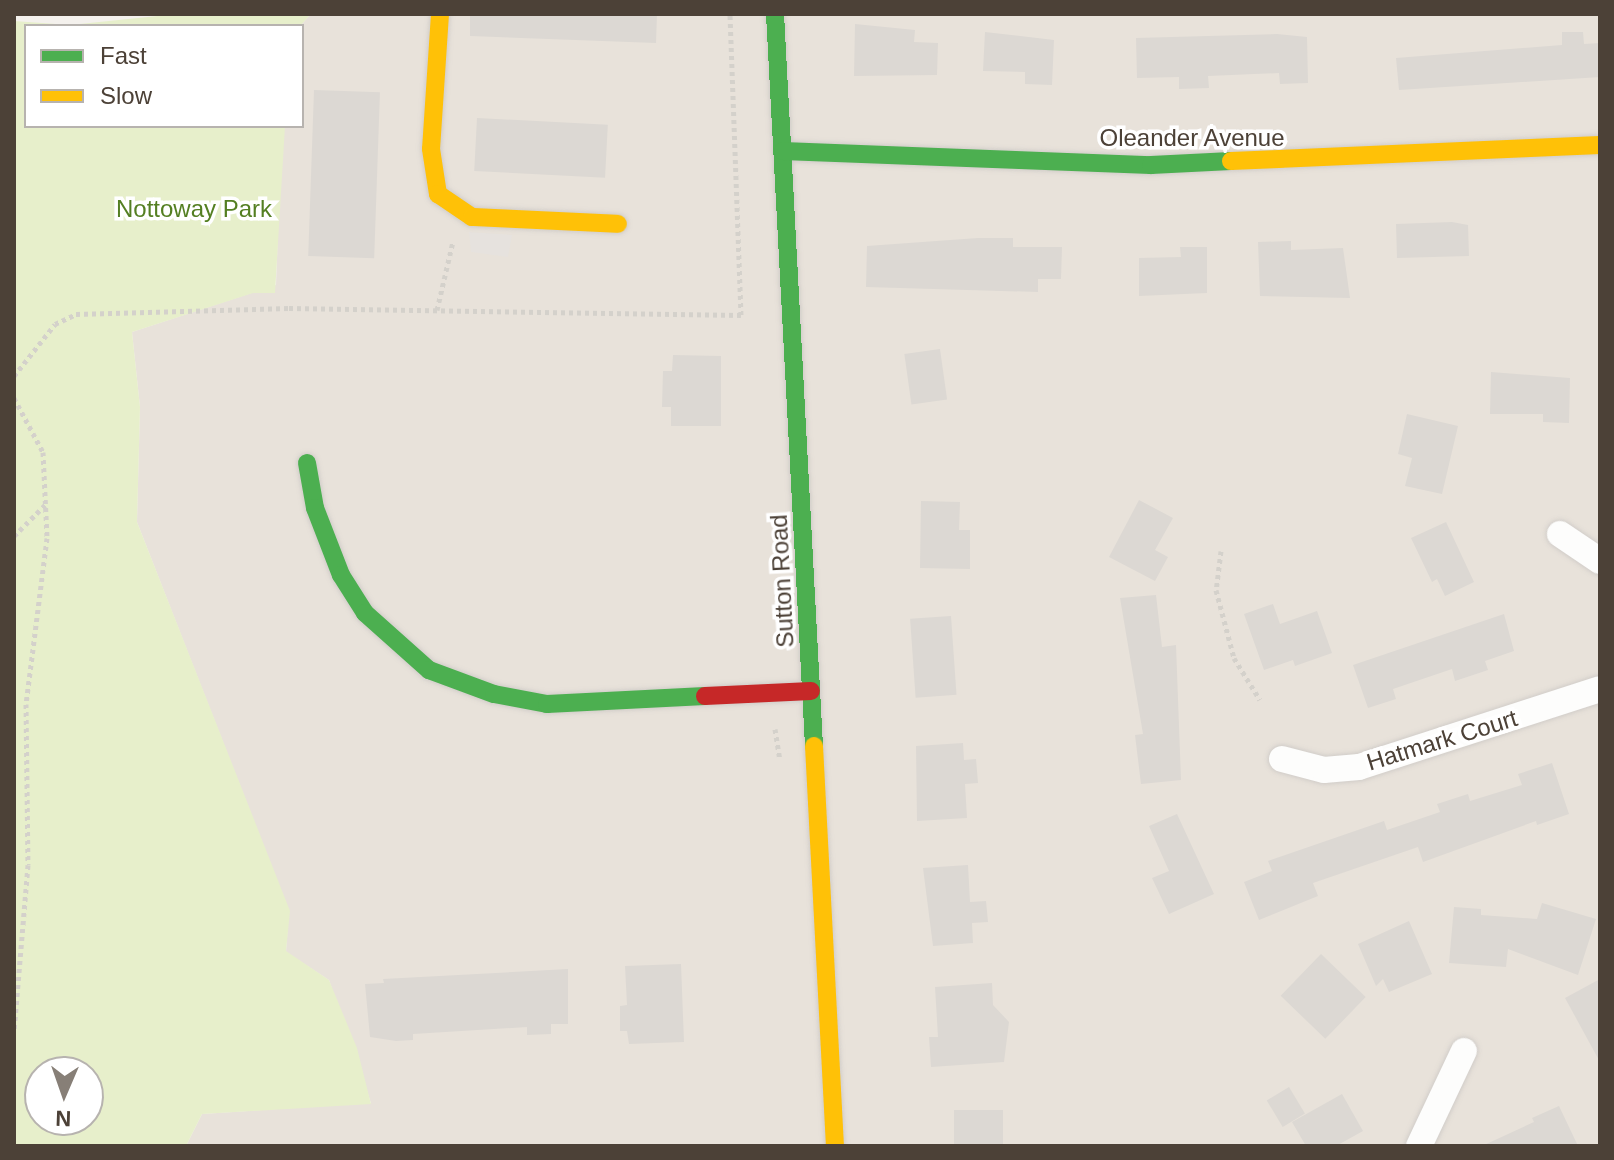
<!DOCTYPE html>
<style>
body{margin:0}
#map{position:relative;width:1614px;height:1160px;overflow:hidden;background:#f4f1ed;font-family:Helvetica,sans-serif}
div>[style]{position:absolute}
.residential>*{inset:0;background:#e8e2da}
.green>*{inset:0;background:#e7efcb}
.parking>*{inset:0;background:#e6e2de}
.building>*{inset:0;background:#dcd8d3;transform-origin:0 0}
.path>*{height:5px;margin-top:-2.5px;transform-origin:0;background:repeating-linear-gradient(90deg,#d4d1cb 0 4px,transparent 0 8px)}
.roads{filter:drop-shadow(0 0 2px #d1cdc9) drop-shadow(0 0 2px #d1cdc9)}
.street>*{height:26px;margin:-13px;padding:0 13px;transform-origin:13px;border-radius:13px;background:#fdfdfc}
.fast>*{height:18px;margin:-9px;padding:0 9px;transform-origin:9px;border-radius:9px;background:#4caf50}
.slow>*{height:18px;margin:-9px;padding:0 9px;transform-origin:9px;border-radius:9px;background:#ffc107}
.jam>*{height:18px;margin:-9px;padding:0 9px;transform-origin:9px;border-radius:9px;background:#c62828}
span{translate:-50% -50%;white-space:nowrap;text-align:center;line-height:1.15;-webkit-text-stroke:7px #fff;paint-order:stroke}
.street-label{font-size:24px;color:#4c4137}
.park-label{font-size:24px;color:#547f22}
.frame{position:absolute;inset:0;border:16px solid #4c4137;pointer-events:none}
.legend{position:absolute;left:24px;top:24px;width:280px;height:104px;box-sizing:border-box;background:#fff;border:2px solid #b7b3af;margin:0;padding:10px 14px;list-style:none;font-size:24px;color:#4c4137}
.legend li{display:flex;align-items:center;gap:16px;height:40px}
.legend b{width:40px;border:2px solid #b7b3af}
.north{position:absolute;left:24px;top:1056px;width:80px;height:80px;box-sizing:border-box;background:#fff;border:2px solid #b7b3af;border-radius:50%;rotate:182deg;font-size:22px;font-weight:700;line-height:32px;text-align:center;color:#4c4137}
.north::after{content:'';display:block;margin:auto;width:28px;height:36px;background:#877f77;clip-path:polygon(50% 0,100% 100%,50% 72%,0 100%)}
</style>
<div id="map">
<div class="residential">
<i style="clip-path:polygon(311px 14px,1600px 14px,1600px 1146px,186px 1146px,202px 1114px,371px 1103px,329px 980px,286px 952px,289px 911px,137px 522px,140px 407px,132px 332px,276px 285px,282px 126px,302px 126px,300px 26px)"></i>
</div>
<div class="green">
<i style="clip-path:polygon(evenodd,177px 14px,311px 14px,300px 26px,26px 26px,26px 126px,285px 126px,275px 293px,253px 293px,132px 332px,140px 407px,137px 522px,290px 911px,286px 951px,329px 980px,357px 1048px,371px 1104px,202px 1114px,186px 1146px,14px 1146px,14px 21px,70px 25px,177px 14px,40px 1072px,88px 1072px,88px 1120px,40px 1120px,40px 1072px)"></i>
</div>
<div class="parking">
<i style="clip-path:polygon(469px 232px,512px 235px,508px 257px,471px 252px)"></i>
</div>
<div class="building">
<i style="clip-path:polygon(470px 14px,657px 14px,656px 43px,470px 36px)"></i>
<i style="clip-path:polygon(855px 24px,915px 30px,914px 42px,938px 43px,937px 75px,854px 76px)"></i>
<i style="clip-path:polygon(985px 32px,1054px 40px,1052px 85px,1025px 84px,1025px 72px,983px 71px)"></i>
<i style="clip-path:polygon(1562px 32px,1583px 32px,1584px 44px,1600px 43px,1600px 77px,1399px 90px,1396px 58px,1562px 45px)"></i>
<i style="clip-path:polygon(1277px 34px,1307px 37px,1308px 83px,1280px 84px,1279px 73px,1208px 76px,1209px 88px,1179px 89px,1179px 77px,1137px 78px,1136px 38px)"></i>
<i style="left:314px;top:90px;width:66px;height:166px;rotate:2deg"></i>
<i style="left:477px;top:118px;width:131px;height:53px;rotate:3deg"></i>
<i style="clip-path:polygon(1452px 222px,1468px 225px,1469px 256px,1397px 258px,1396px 224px)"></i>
<i style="clip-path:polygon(978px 238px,1013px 238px,1013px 247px,1062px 247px,1061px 279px,1038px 279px,1038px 292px,866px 287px,867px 246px)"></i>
<i style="clip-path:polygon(1291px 241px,1291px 250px,1343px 248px,1350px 298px,1260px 296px,1258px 242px)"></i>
<i style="clip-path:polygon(1180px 247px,1207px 247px,1207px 293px,1139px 296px,1139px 258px,1181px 257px)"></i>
<i style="left:940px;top:349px;width:51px;height:36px;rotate:82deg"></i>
<i style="clip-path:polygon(673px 355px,721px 356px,721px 426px,671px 426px,671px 407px,662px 407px,663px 371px,672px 371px)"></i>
<i style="clip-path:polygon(1491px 372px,1570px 378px,1569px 423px,1543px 422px,1543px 414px,1490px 414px)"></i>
<i style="clip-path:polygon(1407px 414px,1458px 426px,1442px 494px,1405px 486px,1412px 458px,1398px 454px)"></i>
<i style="clip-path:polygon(1139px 500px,1173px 518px,1155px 550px,1168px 557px,1155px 581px,1109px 557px)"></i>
<i style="clip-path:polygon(921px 501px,960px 502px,959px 530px,970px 530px,970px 569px,920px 568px)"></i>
<i style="clip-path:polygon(1446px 522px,1474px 582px,1445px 596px,1437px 579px,1432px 582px,1411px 538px)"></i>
<i style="clip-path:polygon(1156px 595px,1162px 647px,1176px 645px,1181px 780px,1141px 784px,1135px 735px,1143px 734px,1120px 598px)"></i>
<i style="clip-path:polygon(1273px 604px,1280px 624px,1317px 611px,1332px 653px,1295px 666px,1293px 660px,1264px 670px,1244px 614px)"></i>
<i style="clip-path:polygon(1504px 614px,1514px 651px,1485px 661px,1488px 670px,1455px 681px,1452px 669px,1393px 689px,1396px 699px,1368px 708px,1353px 665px)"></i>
<i style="left:951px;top:616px;width:79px;height:41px;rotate:86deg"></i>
<i style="clip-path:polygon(963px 743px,964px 760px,976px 759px,978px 783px,965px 784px,967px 818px,917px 821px,916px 746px)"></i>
<i style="clip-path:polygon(1552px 763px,1569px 814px,1537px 825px,1536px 821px,1423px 862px,1418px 847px,1313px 883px,1318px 896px,1259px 920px,1244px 882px,1272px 871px,1268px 861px,1384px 821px,1387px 830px,1440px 812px,1437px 804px,1468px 794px,1470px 801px,1522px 785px,1518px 774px)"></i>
<i style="clip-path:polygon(1177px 814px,1214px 894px,1169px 914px,1152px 878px,1169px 871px,1149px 826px)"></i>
<i style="clip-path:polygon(968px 865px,970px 902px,986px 901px,988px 922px,972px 923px,973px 943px,933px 946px,923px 868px)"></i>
<i style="clip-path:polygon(1542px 903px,1596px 919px,1578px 975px,1508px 949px,1506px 967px,1449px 963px,1454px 907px,1481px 909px,1481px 915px,1537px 919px)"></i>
<i style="clip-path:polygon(1409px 921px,1432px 974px,1389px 992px,1383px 979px,1376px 986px,1358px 944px)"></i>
<i style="left:1321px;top:954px;width:62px;height:58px;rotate:44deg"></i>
<i style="clip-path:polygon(681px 964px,684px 1042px,629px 1044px,627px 1031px,620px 1031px,620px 1006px,627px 1005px,625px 966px)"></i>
<i style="clip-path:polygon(568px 969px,568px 1024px,551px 1024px,551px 1034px,527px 1035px,527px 1027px,413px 1034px,413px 1040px,396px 1041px,370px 1037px,365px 984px,384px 983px,383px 979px)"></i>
<i style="clip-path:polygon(1600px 979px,1600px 1062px,1565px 998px)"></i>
<i style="clip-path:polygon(992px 983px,993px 1005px,1009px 1022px,1004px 1062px,931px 1067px,929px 1037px,938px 1037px,935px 987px)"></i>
<i style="left:1289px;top:1087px;width:31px;height:26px;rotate:59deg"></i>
<i style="clip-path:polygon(1342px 1094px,1363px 1131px,1336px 1146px,1306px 1146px,1292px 1122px)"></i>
<i style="clip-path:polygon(1559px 1106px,1578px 1146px,1482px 1146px,1534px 1122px,1532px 1118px)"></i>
<i style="left:1003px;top:1110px;width:36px;height:49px;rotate:90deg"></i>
</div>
<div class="path">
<i style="left:437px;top:310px;width:71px;rotate:-76.9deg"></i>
<i style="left:14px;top:376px;width:66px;rotate:-51.7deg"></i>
<i style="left:55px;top:324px;width:23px;rotate:-25deg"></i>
<i style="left:76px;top:314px;width:213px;rotate:-1.6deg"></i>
<i style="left:289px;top:308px;width:452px;rotate:0.9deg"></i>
<i style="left:741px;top:315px;width:301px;rotate:-92.1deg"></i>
<i style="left:14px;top:398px;width:61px;rotate:61.8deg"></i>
<i style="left:43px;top:452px;width:86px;rotate:87.3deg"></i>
<i style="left:47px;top:538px;width:167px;rotate:97.2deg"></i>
<i style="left:26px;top:704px;width:161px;rotate:89.3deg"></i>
<i style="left:28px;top:865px;width:167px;rotate:94.8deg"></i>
<i style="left:14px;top:536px;width:44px;rotate:-45deg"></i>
<i style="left:1221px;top:551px;width:39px;rotate:97deg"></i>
<i style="left:1216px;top:590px;width:70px;rotate:75.2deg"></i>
<i style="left:1234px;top:658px;width:49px;rotate:58.2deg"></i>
<i style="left:775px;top:729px;width:31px;rotate:81deg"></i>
</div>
<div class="roads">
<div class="street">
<i style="left:1560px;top:534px;width:48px;rotate:34deg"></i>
<i style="left:1282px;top:759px;width:43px;rotate:14.7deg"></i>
<i style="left:1324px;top:770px;width:35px;rotate:-5deg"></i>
<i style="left:1359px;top:767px;width:253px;rotate:-17.9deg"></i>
<i style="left:1419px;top:1146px;width:105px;rotate:-64.7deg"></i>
</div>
<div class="fast">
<i style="left:775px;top:14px;width:733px;rotate:86.95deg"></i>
<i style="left:783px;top:151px;width:368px;rotate:2.2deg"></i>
<i style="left:1151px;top:165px;width:80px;rotate:-2.9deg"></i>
<i style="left:307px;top:463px;width:46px;rotate:79.9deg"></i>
<i style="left:315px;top:508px;width:72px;rotate:68.8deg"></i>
<i style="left:341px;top:575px;width:45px;rotate:57.7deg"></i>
<i style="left:365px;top:613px;width:86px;rotate:41.7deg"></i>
<i style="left:429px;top:670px;width:69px;rotate:20.3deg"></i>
<i style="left:494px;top:694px;width:54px;rotate:10.7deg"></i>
<i style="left:547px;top:704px;width:158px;rotate:-2.9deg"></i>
</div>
<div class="slow">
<i style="left:440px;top:14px;width:135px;rotate:93.8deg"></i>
<i style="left:431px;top:149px;width:46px;rotate:81.2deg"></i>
<i style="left:438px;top:194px;width:41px;rotate:34.1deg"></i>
<i style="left:472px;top:217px;width:146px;rotate:2.7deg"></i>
<i style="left:1231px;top:161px;width:369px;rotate:-2.5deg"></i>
<i style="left:814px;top:746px;width:401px;rotate:87deg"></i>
</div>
<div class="jam">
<i style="left:705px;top:696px;width:106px;rotate:-2.7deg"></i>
</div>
</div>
<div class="street-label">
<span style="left:1192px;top:138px">Oleander Avenue</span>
<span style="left:782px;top:581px;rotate:-93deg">Sutton Road</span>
<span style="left:1442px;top:740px;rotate:-17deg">Hatmark Court</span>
</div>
<div class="park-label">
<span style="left:194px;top:209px">Nottoway Park</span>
</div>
<div class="frame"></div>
<ul class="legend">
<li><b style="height:10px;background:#4caf50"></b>Fast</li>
<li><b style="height:10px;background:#ffc107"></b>Slow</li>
</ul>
<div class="north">N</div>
</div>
